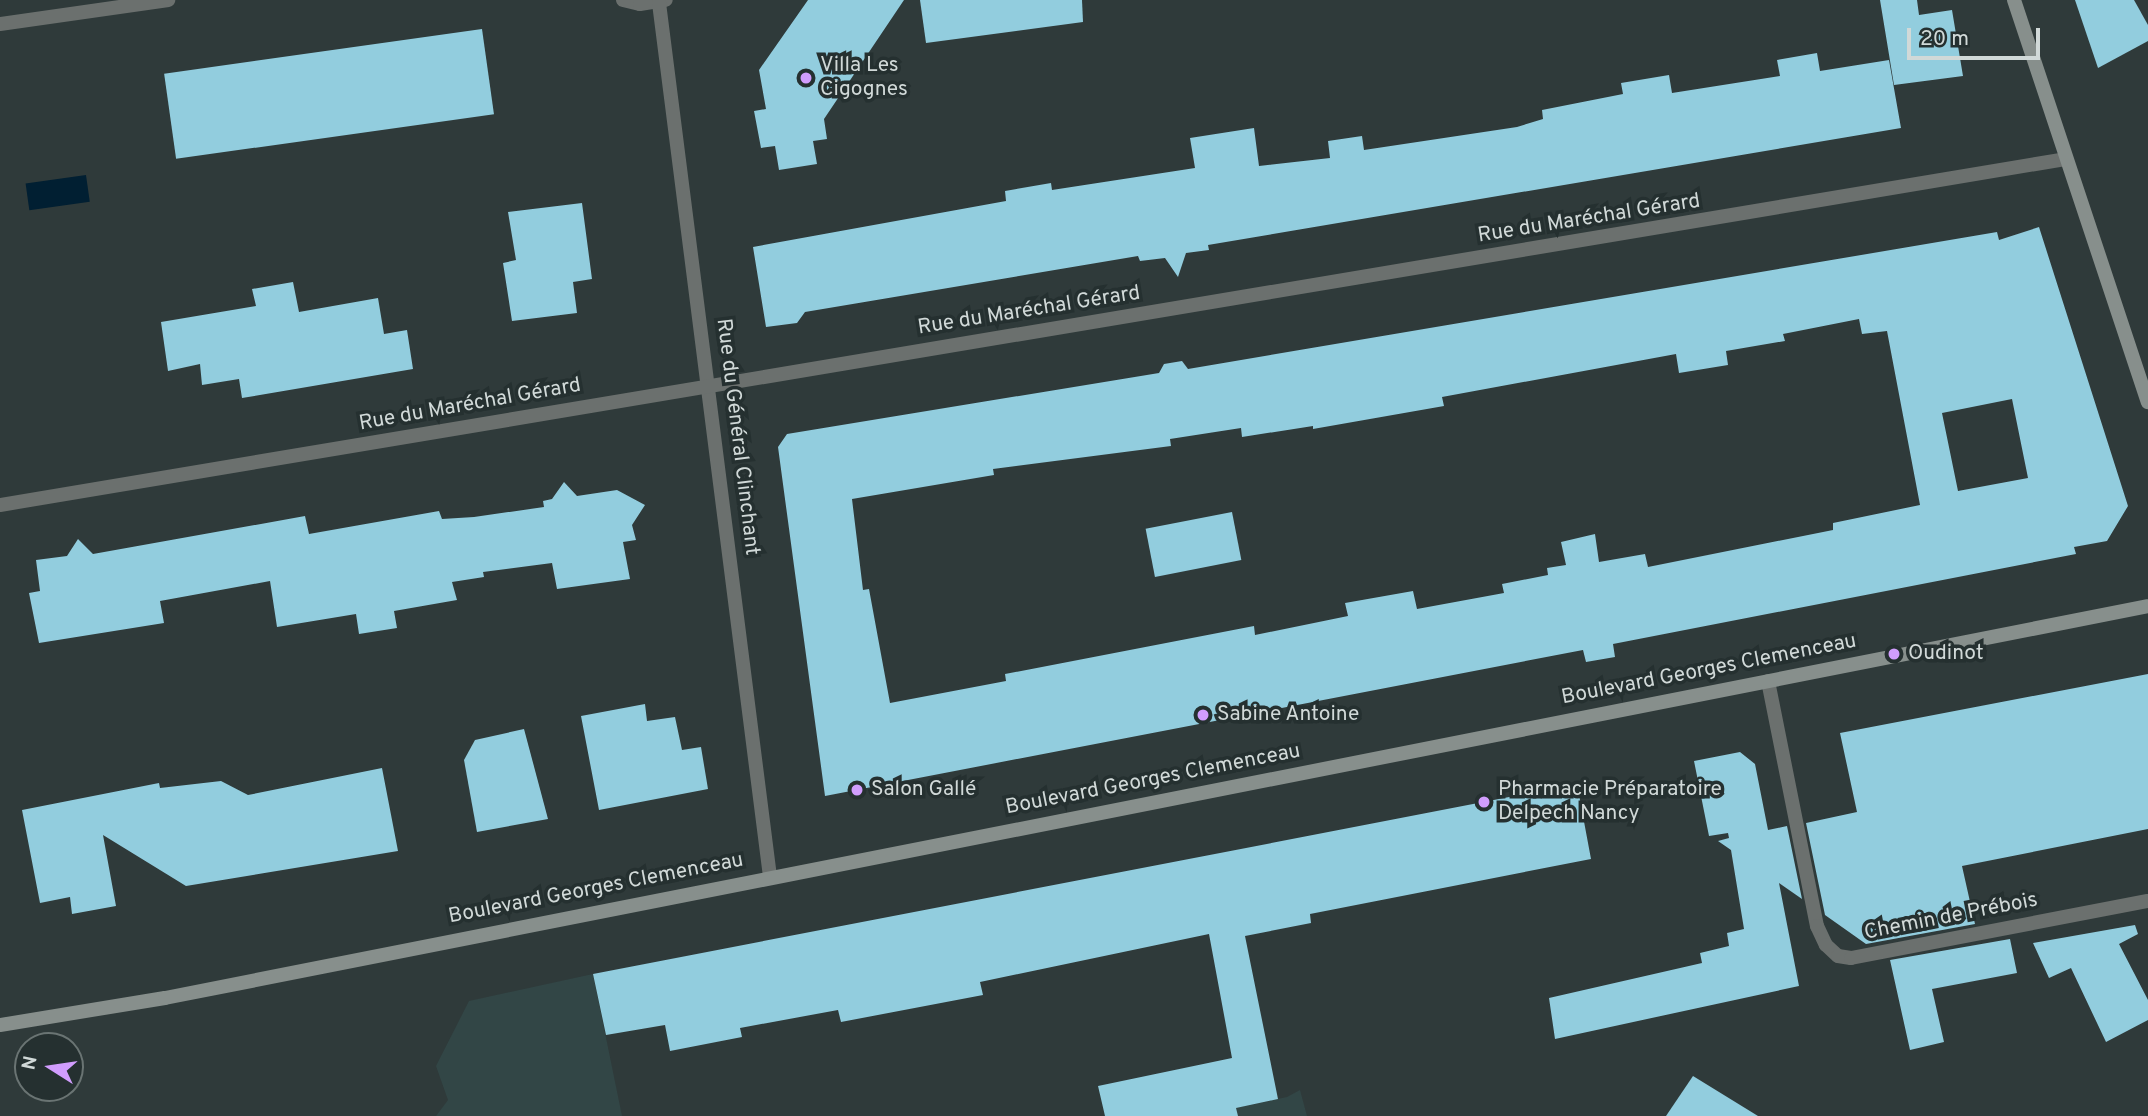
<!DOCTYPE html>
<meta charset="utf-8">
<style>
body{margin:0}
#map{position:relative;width:2148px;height:1116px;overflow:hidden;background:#2f3a3a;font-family:Overpass,sans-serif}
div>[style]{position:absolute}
.built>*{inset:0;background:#324646}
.water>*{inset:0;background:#011f32;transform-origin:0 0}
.building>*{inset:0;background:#92cdde;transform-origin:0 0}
.minor>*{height:14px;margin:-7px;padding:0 7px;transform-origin:7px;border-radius:7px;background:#6b706e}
.secondary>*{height:14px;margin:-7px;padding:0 7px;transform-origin:7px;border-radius:7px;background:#878f8c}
.dots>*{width:19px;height:19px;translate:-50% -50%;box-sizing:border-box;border:4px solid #253030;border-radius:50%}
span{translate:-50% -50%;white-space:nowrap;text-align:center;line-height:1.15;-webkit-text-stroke:7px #253030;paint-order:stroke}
.poi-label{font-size:21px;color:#d1d9d8}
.left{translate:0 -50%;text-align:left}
.street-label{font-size:21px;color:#d1d9d8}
.north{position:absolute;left:14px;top:1032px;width:70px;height:70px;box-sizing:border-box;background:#253030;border:2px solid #6a7473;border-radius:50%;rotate:282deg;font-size:19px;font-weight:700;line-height:28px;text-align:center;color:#d1d9d8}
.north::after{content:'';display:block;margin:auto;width:24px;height:32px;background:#d19dfd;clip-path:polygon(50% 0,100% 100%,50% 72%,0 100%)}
.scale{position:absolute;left:1907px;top:28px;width:133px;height:32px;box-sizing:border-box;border:4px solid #d1d9d8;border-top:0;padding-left:9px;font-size:21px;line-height:24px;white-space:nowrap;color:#d1d9d8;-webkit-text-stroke:5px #253030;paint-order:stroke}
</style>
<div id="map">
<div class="built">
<i style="clip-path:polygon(593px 974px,622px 1116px,436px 1116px,448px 1100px,436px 1066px,469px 1001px)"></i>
<i style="clip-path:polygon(1300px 1090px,1307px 1116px,1197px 1116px,1287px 1097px)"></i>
</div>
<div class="water">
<i style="left:86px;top:175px;width:27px;height:61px;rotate:82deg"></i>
</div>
<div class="building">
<i style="clip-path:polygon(808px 0,904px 0,824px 119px,827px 139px,813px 141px,817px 164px,779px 170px,775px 146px,761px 148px,754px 111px,766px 109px,759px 70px)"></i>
<i style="clip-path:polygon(920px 0,1082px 0,1083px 22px,926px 43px)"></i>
<i style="clip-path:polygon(1880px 0,1917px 0,1919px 15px,1952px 10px,1963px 76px,1894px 85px)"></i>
<i style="clip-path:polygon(2075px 0,2134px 0,2148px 25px,2148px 41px,2098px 68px)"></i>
<i style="left:482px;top:29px;width:86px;height:321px;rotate:82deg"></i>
<i style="clip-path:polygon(1817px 53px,1820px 71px,1889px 60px,1901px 128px,1208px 245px,1209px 250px,1186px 253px,1178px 277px,1165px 258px,1140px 261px,1138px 256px,805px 312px,797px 323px,766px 327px,753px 247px,1006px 201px,1005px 191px,1051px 183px,1052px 190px,1195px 168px,1190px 138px,1254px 128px,1259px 166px,1330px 158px,1328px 141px,1362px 136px,1364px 150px,1517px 127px,1543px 119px,1542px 110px,1623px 94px,1621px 83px,1669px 75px,1672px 93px,1780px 76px,1777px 60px)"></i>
<i style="clip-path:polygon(582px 203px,592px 279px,573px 282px,577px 313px,512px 321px,503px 263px,516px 260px,508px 212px)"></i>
<i style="clip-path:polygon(evenodd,2039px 227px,2128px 506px,2107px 541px,2074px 547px,2076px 554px,1613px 644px,1615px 657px,1586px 662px,1583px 650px,825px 796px,778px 447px,787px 434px,1159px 373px,1164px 364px,1182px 361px,1188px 369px,1997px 232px,1999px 240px,2039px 227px,1859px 319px,1862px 334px,1887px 331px,1920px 505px,1833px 523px,1833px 530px,1648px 567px,1645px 554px,1599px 562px,1595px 534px,1561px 542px,1566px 565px,1547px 568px,1548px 575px,1502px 584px,1504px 593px,1417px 609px,1413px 591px,1345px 603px,1348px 616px,1255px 635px,1254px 626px,1005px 674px,1006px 681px,890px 703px,869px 589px,863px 590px,852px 499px,994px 475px,993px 469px,1171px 446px,1170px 439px,1241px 428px,1242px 437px,1313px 426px,1313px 429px,1444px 406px,1442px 397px,1676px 354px,1679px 373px,1728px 365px,1726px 351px,1785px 341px,1783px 334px,1859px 319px,2039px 227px,2012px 399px,2028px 478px,1958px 491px,1942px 413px,2012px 399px)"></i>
<i style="clip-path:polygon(293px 282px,299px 312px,378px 298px,384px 334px,407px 330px,413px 369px,242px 398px,239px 379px,202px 385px,200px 364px,168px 371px,161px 322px,256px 306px,252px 289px)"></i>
<i style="clip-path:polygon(564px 482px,577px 496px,617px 490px,645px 505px,632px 525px,636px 540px,623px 542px,630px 579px,557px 589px,552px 563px,483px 572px,484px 577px,452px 582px,457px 600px,394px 611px,397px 628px,359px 634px,356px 614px,277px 627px,270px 581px,160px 601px,164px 623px,39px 643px,29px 593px,40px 591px,36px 560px,67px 556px,78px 539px,93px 554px,305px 516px,309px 534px,439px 511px,442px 519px,474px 517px,544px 507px,543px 501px,552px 499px)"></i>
<i style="left:1232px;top:512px;width:49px;height:88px;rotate:79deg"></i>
<i style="clip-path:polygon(2148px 674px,2148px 829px,1962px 866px,1975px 924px,1866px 944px,1825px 915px,1806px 823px,1857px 812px,1840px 733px)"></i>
<i style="clip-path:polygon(645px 704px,647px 721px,675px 717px,682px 750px,701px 747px,708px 789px,599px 810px,581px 716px)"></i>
<i style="clip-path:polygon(524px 729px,548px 819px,477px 832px,464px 760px,475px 740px)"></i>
<i style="clip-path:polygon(1740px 752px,1755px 764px,1768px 830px,1787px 826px,1802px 899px,1779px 883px,1799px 986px,1555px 1039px,1549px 998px,1702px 963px,1700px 953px,1729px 946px,1727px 933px,1744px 929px,1731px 850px,1718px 841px,1729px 838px,1728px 833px,1709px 836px,1694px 761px)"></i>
<i style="clip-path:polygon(382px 768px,398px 851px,186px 886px,103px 835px,116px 906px,72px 914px,70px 897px,40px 903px,22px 810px,159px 783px,160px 788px,221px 781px,248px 795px)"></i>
<i style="clip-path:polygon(1577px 784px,1591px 859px,1310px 914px,1311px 923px,1245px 936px,1278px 1099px,1236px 1108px,1238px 1116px,1105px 1116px,1098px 1086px,1232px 1058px,1209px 934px,980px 982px,983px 995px,841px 1022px,838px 1010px,740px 1028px,742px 1037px,670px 1051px,665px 1025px,606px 1035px,593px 974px)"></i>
<i style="clip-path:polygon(2135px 925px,2138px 934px,2119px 944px,2148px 1000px,2148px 1020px,2106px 1042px,2071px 968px,2049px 978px,2033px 943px)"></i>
<i style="clip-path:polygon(2010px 939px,2017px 973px,1932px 989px,1944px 1042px,1910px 1050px,1890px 960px)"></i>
<i style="clip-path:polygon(1693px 1076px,1758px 1116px,1666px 1116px)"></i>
</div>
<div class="minor">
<i style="left:623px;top:0;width:17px;rotate:13deg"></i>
<i style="left:640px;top:4px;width:26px;rotate:-9deg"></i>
<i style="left:659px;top:3px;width:881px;rotate:82.76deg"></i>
<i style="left:0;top:24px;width:170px;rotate:-8.1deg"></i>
<i style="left:0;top:505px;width:2094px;rotate:-9.51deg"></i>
<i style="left:1768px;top:681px;width:250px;rotate:78.7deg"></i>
<i style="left:1817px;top:926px;width:21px;rotate:65deg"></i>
<i style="left:1826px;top:945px;width:16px;rotate:43deg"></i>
<i style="left:1838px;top:956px;width:13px;rotate:9deg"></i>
<i style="left:1851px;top:958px;width:302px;rotate:-10.9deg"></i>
</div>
<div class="secondary">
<i style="left:2014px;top:0;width:424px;rotate:71.6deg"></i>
<i style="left:0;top:1025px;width:167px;rotate:-9.3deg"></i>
<i style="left:165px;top:998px;width:2021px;rotate:-11.18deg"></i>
</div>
<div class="dots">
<i style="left:806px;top:78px;background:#d19dfd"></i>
<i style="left:1894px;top:654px;background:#d19dfd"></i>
<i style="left:1203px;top:715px;background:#d19dfd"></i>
<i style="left:857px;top:790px;background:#d19dfd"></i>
<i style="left:1484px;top:802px;background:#d19dfd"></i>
</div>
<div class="poi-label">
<span class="left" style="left:820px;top:78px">Villa Les<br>Cigognes</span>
<span class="left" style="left:1908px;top:654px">Oudinot</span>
<span class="left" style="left:1217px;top:715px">Sabine Antoine</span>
<span class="left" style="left:871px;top:790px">Salon Gallé</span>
<span class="left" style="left:1498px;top:802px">Pharmacie Préparatoire<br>Delpech Nancy</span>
</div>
<div class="street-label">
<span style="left:1589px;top:219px;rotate:-9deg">Rue du Maréchal Gérard</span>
<span style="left:1029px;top:311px;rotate:-9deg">Rue du Maréchal Gérard</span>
<span style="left:470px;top:405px;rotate:-10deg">Rue du Maréchal Gérard</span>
<span style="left:737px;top:437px;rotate:83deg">Rue du Général Clinchant</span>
<span style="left:1709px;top:670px;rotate:-11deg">Boulevard Georges Clemenceau</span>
<span style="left:1153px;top:780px;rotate:-11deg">Boulevard Georges Clemenceau</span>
<span style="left:596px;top:889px;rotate:-11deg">Boulevard Georges Clemenceau</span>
<span style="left:1951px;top:917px;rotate:-11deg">Chemin de Prébois</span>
</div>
<div class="north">N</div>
<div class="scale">20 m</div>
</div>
